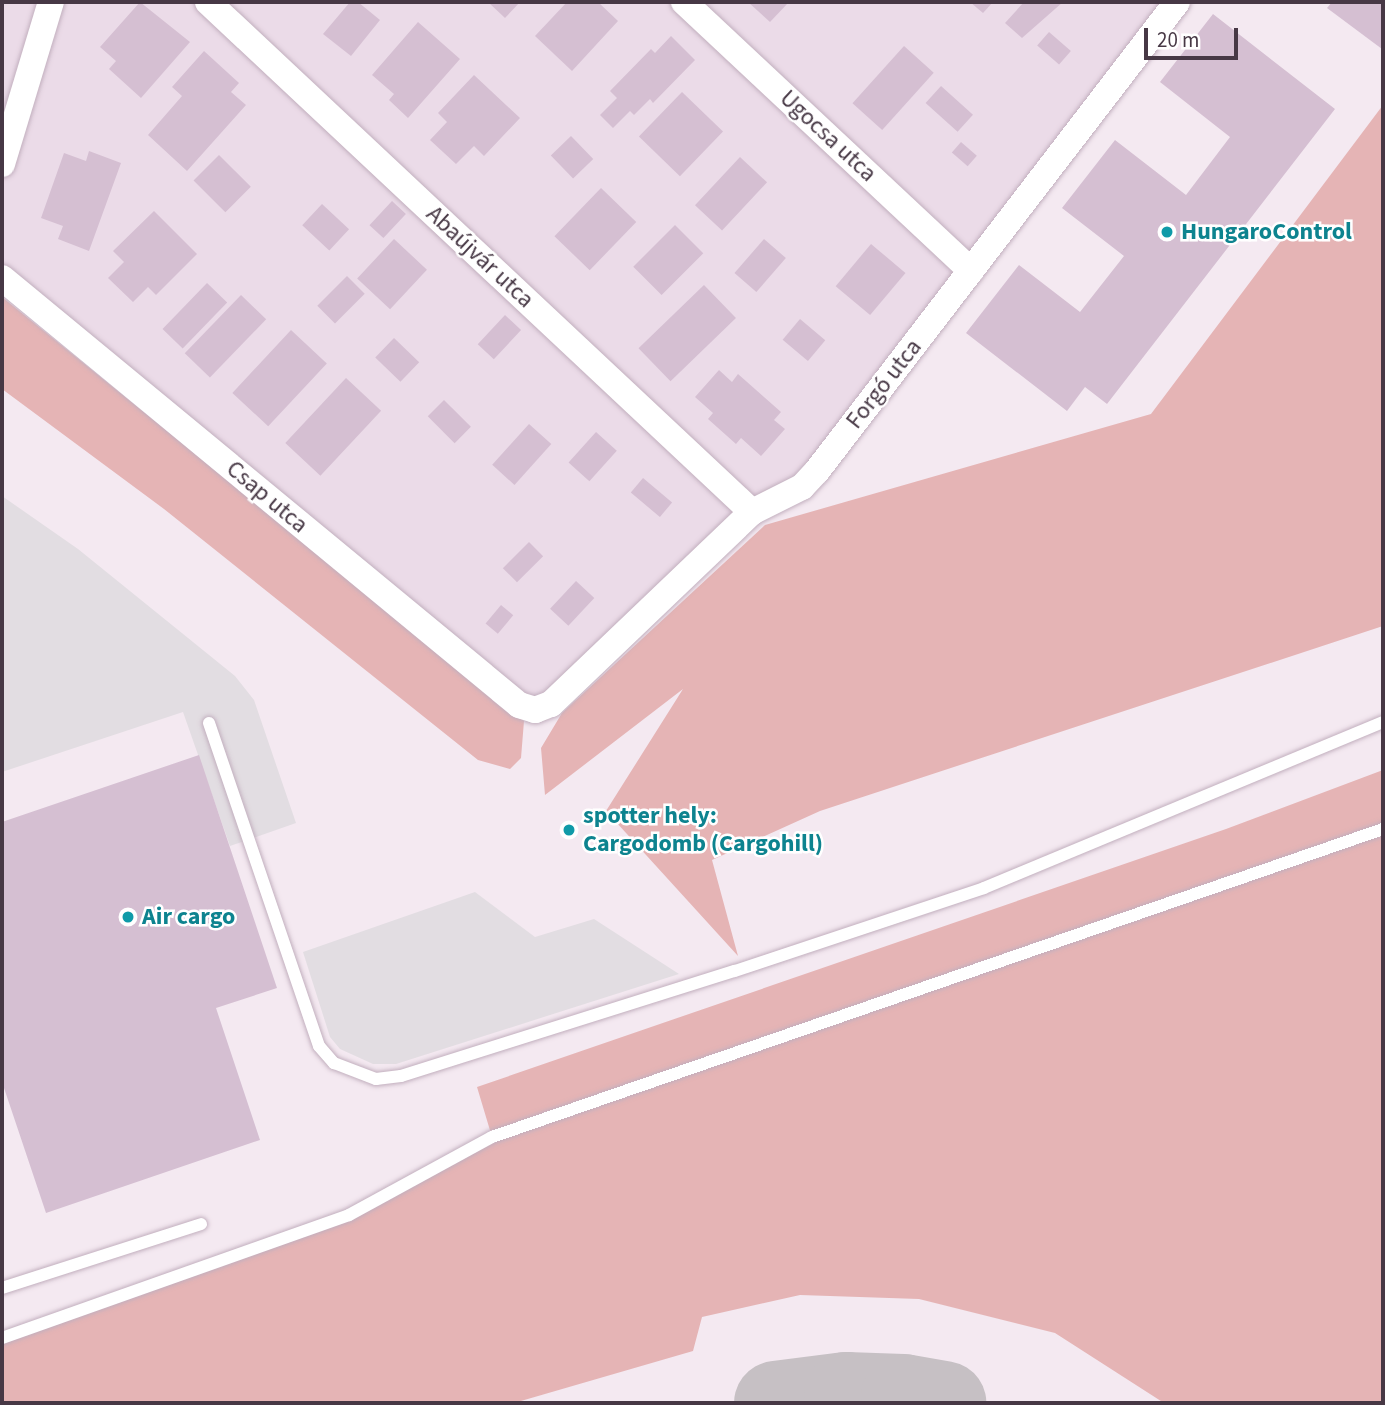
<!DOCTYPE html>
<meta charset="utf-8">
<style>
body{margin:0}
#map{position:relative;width:1385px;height:1405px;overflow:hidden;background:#f4e9f1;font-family:"Source Sans 3",sans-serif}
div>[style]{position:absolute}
.residential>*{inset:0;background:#ebdbe8}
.green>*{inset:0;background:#e5b4b5}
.parking>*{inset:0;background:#e2dde2}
.taxiway>*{height:84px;margin:-42px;padding:0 42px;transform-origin:42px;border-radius:42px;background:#c6c0c4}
.building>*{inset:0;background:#d5bfd2;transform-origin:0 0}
.roads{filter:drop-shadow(0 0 2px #c2afbe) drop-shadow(0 0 2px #c2afbe)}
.lane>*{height:12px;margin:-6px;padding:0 6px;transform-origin:6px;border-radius:6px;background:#fff}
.street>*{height:26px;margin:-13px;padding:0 13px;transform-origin:13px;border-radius:13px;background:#fff}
.dots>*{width:19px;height:19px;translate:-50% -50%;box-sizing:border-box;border:4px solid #fff;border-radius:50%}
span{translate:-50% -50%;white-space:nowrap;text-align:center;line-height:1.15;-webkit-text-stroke:5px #fff;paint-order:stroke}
.street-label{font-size:24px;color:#473845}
.culture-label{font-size:24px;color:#0d838f;font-weight:700}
.left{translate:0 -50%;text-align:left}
.frame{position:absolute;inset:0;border:4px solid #473845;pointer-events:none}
.scale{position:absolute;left:1144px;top:28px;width:94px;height:32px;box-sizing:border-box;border:4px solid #473845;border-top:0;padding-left:9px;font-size:21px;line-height:24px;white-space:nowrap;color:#473845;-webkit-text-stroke:5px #fff;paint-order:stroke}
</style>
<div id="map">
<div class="residential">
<i style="clip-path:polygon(2px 2px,1177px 2px,817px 471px,535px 710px,2px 278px)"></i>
</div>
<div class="green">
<i style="clip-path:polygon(1383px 105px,1383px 626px,820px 811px,712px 860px,738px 956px,606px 811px,683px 689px,545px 795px,541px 748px,562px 713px,765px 525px,1151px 414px)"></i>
<i style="clip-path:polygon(2px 297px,524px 721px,521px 758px,510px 769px,478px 760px,164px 509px,2px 389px)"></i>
<i style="clip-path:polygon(1383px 770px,1383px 1403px,1164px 1403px,1055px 1333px,919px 1299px,800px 1295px,702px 1317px,693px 1351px,514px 1403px,2px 1403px,2px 1338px,349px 1215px,492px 1137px,477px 1087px,1226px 829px)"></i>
</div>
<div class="parking">
<i style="clip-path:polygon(2px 496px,78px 549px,235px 676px,254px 700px,296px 823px,230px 846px,183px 712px,2px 772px)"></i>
<i style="clip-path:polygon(475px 892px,535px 937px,594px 919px,679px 974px,396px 1064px,373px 1064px,340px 1049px,330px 1037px,303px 952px)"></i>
</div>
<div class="taxiway">
<i style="left:776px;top:1403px;width:71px;rotate:-7.3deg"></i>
<i style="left:846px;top:1394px;width:57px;rotate:2deg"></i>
<i style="left:903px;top:1396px;width:42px;rotate:9.7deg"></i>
</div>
<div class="building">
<i style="clip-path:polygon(140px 2px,190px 42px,141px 98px,109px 69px,116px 61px,100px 47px)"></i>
<i style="clip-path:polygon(350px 2px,358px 2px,380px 20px,351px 56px,323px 34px)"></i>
<i style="clip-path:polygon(488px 2px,520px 2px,505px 18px)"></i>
<i style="clip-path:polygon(567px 2px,598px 2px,618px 21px,572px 71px,535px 36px)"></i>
<i style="clip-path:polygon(748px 2px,789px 2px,770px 22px)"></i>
<i style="clip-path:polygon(970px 2px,993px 2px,983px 13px)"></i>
<i style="clip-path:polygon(1024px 2px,1063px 2px,1022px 38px,1005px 23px)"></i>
<i style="clip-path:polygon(1332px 2px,1383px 2px,1382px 49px,1327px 8px)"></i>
<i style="clip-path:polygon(1213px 14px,1335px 109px,1107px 404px,1085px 387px,1067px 411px,966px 333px,1019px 265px,1080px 312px,1124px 256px,1062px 208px,1115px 140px,1186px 195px,1230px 137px,1160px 82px)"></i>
<i style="clip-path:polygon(418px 22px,460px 59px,408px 118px,389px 100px,394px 94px,372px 75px)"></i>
<i style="left:1049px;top:32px;width:29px;height:18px;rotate:41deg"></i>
<i style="clip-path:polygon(671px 36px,695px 60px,653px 103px,650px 99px,634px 115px,630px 111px,613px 128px,600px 115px,617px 98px,610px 91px,651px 49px,655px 53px)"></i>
<i style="left:904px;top:46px;width:40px;height:77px;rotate:42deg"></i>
<i style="clip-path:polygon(204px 51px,239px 83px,231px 92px,246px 105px,187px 171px,148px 135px,182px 96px,172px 87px)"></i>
<i style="clip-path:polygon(474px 75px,520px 118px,484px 156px,474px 146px,456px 164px,430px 140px,447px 122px,438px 113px)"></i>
<i style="left:941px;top:86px;width:43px;height:23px;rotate:42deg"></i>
<i style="left:682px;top:92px;width:57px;height:62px;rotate:44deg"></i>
<i style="left:571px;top:136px;width:32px;height:28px;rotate:46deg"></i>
<i style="left:961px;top:142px;width:21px;height:14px;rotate:41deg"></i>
<i style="clip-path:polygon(89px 151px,121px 163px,89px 251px,58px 239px,63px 226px,41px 218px,64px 153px,86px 161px)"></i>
<i style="left:219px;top:155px;width:45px;height:36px;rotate:45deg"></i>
<i style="left:740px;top:157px;width:37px;height:66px;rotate:43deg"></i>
<i style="left:601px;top:188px;width:49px;height:67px;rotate:44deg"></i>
<i style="left:392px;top:201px;width:19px;height:33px;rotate:43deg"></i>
<i style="left:322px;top:204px;width:37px;height:29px;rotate:43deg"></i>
<i style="clip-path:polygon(154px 211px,197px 254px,156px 295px,148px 287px,133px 302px,108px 278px,124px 262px,113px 251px)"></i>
<i style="left:675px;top:225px;width:40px;height:59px;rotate:45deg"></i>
<i style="left:394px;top:239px;width:45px;height:54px;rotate:43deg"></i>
<i style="left:764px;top:239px;width:29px;height:45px;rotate:41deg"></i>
<i style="left:871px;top:244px;width:45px;height:55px;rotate:40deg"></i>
<i style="left:347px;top:276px;width:25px;height:42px;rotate:45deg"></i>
<i style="left:207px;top:283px;width:28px;height:64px;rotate:44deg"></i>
<i style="left:704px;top:285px;width:46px;height:91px;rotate:46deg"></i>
<i style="left:241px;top:295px;width:35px;height:81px;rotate:44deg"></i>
<i style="left:505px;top:315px;width:22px;height:40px;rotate:43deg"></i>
<i style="left:800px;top:319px;width:33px;height:27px;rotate:40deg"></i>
<i style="left:291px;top:330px;width:49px;height:86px;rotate:43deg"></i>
<i style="left:394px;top:338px;width:35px;height:27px;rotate:44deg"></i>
<i style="clip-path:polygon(719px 370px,732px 382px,738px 374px,781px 412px,774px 420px,785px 429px,761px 456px,741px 438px,736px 444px,708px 419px,713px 413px,695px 397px)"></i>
<i style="left:346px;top:378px;width:48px;height:89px;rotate:43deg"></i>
<i style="left:444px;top:400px;width:38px;height:23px;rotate:45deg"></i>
<i style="left:529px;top:424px;width:30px;height:55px;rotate:42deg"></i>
<i style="left:596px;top:432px;width:28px;height:41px;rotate:42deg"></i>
<i style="left:643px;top:478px;width:38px;height:19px;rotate:40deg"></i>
<i style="left:529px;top:542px;width:20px;height:37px;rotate:45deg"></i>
<i style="left:576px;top:581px;width:25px;height:38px;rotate:43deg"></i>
<i style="left:501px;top:605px;width:16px;height:24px;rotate:40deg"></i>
<i style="clip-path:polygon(199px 755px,277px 988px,216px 1008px,260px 1140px,46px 1213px,2px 1082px,2px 822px)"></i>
</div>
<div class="roads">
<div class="lane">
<i style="left:209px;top:723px;width:341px;rotate:71.2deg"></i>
<i style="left:319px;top:1046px;width:23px;rotate:49deg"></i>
<i style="left:334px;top:1063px;width:45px;rotate:20.9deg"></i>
<i style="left:376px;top:1079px;width:25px;rotate:-7deg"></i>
<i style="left:401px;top:1076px;width:350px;rotate:-17.5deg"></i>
<i style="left:735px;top:971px;width:262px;rotate:-18.4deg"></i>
<i style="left:984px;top:888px;width:432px;rotate:-22.6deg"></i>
<i style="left:2px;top:1288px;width:209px;rotate:-17.8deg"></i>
<i style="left:2px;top:1338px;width:368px;rotate:-19.5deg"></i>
<i style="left:349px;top:1215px;width:163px;rotate:-28.6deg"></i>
<i style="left:492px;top:1137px;width:943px;rotate:-19.07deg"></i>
</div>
<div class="street">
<i style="left:208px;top:2px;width:746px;rotate:43.15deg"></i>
<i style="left:684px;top:2px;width:393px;rotate:43.1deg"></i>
<i style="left:2px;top:164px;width:169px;rotate:-73.2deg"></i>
<i style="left:2px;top:278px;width:671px;rotate:39.55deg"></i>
<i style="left:519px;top:705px;width:17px;rotate:17deg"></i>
<i style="left:535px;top:710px;width:17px;rotate:-21deg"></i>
<i style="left:551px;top:704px;width:278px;rotate:-43.7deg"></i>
<i style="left:752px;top:512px;width:56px;rotate:-26.6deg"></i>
<i style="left:802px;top:487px;width:22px;rotate:-47deg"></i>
<i style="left:817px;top:471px;width:591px;rotate:-52.49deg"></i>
</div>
</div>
<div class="dots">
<i style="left:1167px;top:232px;background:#0f9aa8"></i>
<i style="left:569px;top:830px;background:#0f9aa8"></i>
<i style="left:128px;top:917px;background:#0f9aa8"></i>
</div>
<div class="street-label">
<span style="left:828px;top:136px;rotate:43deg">Ugocsa utca</span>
<span style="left:480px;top:257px;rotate:43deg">Abaújvár utca</span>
<span style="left:884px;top:384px;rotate:-52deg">Forgó utca</span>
<span style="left:267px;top:497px;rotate:40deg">Csap utca</span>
</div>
<div class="culture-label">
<span class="left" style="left:1181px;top:232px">HungaroControl</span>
<span class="left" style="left:583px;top:830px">spotter hely:<br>Cargodomb (Cargohill)</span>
<span class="left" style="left:142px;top:917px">Air cargo</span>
</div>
<div class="frame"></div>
<div class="scale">20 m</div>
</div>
